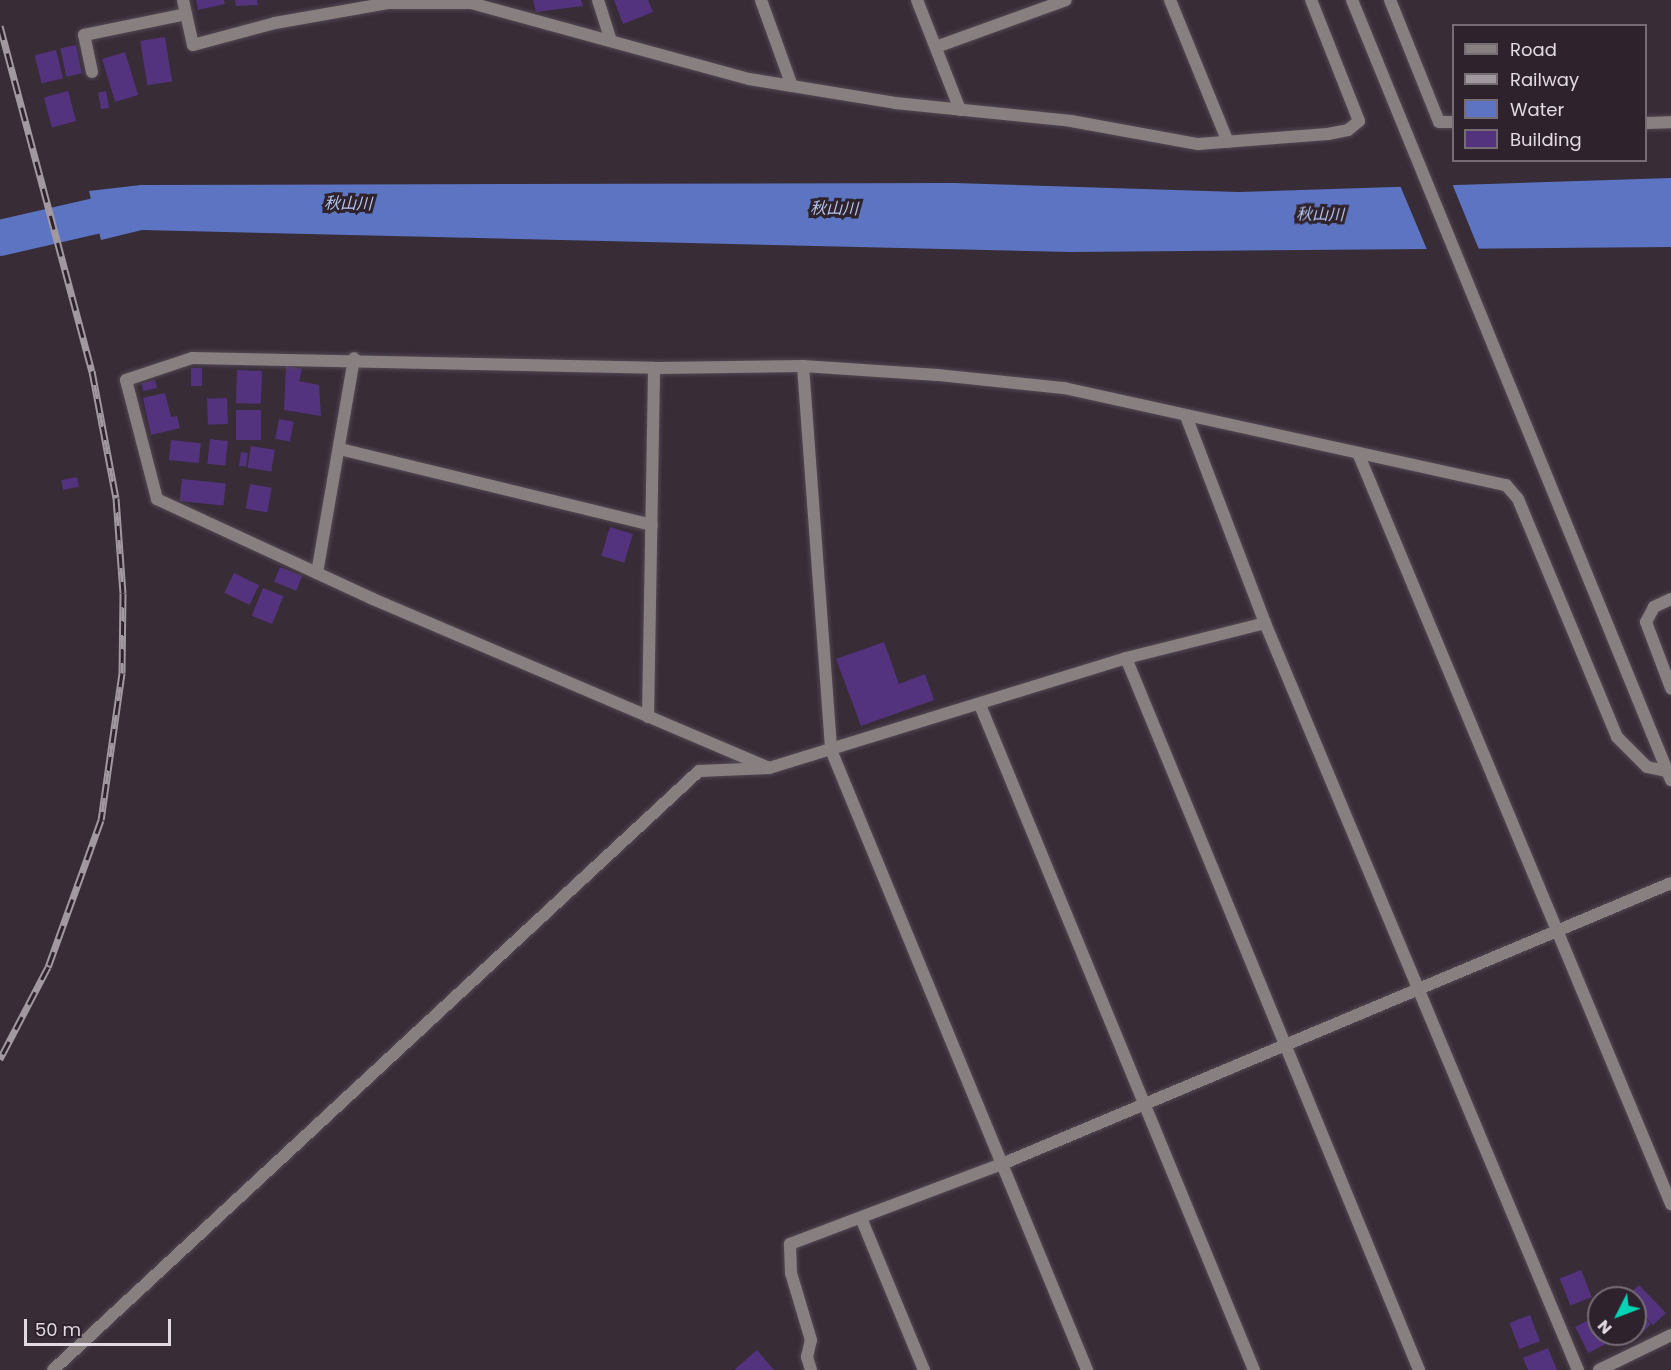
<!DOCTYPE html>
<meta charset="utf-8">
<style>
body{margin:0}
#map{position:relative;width:1671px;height:1370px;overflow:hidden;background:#382c37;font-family:Poppins,"Noto Sans JP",sans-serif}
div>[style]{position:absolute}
.water>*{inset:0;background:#5c74c2}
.pier>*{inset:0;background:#382c37}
.river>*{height:36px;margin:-18px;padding:0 18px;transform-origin:18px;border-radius:18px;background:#5c74c2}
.building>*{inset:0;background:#53337e;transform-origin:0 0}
.roads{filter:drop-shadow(0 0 2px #534852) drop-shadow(0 0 2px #534852)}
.minor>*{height:12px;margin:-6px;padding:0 6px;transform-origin:6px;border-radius:6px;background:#887f81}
.tertiary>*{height:12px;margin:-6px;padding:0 6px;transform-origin:6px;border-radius:6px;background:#887f81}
.rail>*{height:7px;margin-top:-3.5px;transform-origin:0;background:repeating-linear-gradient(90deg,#2e232c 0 14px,#a198a0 0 28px);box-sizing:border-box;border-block:2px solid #a198a0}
span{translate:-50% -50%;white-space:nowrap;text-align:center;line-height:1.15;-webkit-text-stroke:6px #2e232c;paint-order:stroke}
.water-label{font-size:16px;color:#b6c5ef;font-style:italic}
.legend{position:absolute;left:1452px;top:24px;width:195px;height:138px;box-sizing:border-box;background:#2e232c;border:2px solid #766c74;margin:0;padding:8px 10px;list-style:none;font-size:18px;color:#e2dae1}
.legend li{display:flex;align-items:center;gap:12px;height:30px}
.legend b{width:30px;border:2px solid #766c74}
.north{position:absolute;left:1587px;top:1286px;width:60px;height:60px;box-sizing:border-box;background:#2e232c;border:2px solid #766c74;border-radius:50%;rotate:228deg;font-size:16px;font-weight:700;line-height:24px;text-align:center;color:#e2dae1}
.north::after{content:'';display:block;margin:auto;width:21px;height:27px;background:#02d5b6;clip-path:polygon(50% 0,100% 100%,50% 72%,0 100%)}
.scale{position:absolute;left:24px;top:1319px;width:147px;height:27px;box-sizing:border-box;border:3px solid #e2dae1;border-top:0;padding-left:8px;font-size:18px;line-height:21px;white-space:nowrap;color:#e2dae1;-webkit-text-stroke:4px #2e232c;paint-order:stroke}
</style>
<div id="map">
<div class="water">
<i style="clip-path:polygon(1671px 178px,1671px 247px,1071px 252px,142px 230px,101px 240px,89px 191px,141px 185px,954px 183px,1238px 192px)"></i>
</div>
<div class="pier">
<i style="clip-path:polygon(1451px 181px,1480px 252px,1428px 252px,1399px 183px)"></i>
</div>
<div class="river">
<i style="left:0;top:238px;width:147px;rotate:-13deg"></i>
</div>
<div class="building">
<i style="clip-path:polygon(196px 0,224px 0,225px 4px,198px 10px)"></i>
<i style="clip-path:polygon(235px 0,257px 0,258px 5px,236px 6px)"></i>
<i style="clip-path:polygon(533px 0,581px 0,583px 6px,536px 12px)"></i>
<i style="clip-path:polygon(614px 0,648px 0,653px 12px,623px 24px)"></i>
<i style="left:165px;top:37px;width:45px;height:25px;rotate:81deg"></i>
<i style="left:76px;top:45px;width:29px;height:16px;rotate:78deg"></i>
<i style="left:56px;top:50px;width:29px;height:22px;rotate:76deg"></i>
<i style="left:125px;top:52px;width:45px;height:24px;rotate:73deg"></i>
<i style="left:68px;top:91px;width:31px;height:25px;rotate:75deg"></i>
<i style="left:106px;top:91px;width:17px;height:8px;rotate:80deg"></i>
<i style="clip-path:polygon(286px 365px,302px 369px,299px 381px,319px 385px,321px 416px,284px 410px)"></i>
<i style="left:191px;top:368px;width:11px;height:18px"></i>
<i style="left:237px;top:370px;width:25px;height:33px;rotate:2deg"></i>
<i style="left:155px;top:380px;width:8px;height:14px;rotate:76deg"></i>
<i style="clip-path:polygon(165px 393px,171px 417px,177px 416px,180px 428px,151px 435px,143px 398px)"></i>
<i style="left:227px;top:398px;width:26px;height:20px;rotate:88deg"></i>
<i style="left:236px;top:410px;width:25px;height:30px"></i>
<i style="left:279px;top:419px;width:15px;height:20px;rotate:11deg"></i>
<i style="left:210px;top:439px;width:18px;height:25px;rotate:6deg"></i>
<i style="left:171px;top:440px;width:30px;height:20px;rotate:6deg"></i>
<i style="left:251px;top:446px;width:24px;height:22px;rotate:9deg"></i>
<i style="left:241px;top:452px;width:7px;height:14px;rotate:8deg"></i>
<i style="left:77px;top:477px;width:10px;height:16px;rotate:79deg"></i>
<i style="left:182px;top:479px;width:44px;height:22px;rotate:6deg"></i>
<i style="left:250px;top:484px;width:22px;height:25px;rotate:10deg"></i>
<i style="left:610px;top:527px;width:24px;height:30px;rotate:17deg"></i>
<i style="left:280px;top:567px;width:24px;height:16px;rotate:22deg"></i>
<i style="left:234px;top:573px;width:28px;height:22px;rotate:26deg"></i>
<i style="left:263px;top:588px;width:22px;height:30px;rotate:22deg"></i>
<i style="clip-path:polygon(884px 642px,899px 684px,925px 674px,934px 700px,861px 726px,836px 659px)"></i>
<i style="left:1581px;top:1270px;width:29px;height:23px;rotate:68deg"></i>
<i style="clip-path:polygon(1639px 1285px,1666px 1313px,1653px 1325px,1635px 1306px,1635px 1298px,1625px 1298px)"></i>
<i style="clip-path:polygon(1635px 1308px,1651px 1324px,1642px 1333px,1635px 1326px)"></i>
<i style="left:1530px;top:1315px;width:28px;height:22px;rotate:69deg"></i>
<i style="left:1593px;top:1318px;width:29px;height:20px;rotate:63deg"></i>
<i style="clip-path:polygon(1548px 1348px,1557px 1370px,1528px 1370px,1523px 1358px)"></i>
<i style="clip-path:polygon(757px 1350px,774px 1370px,734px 1370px)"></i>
</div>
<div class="roads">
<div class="minor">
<i style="left:183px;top:0;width:46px;rotate:77.5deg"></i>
<i style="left:193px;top:45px;width:85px;rotate:-15deg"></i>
<i style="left:275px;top:23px;width:116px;rotate:-10deg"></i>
<i style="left:389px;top:3px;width:82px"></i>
<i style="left:471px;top:3px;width:288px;rotate:15.3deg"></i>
<i style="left:749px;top:79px;width:148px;rotate:9.3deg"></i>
<i style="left:895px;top:103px;width:177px;rotate:5.8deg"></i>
<i style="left:1071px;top:121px;width:129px;rotate:10.3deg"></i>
<i style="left:1198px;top:144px;width:130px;rotate:-4.4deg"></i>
<i style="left:1328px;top:134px;width:20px;rotate:-11deg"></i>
<i style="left:1348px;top:130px;width:14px;rotate:-39deg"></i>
<i style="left:1359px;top:121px;width:130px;rotate:-111.6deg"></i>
<i style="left:598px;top:0;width:43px;rotate:72.4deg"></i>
<i style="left:761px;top:0;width:91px;rotate:70.2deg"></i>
<i style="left:917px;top:0;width:118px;rotate:68.6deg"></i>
<i style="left:1170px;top:0;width:153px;rotate:67.8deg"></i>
<i style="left:1390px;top:0;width:131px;rotate:68.1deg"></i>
<i style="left:1439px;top:122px;width:15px"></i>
<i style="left:936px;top:47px;width:138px;rotate:-19.9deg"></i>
<i style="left:92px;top:72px;width:38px;rotate:-102deg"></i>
<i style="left:84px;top:35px;width:104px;rotate:-11.6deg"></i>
<i style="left:1646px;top:123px;width:25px;rotate:-2deg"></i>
<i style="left:803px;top:366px;width:385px;rotate:85.8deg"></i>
<i style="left:831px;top:750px;width:671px;rotate:67.56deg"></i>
<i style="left:1186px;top:416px;width:222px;rotate:69.1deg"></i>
<i style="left:1265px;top:623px;width:810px;rotate:67.27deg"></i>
<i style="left:340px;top:449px;width:321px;rotate:13.7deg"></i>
<i style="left:1358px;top:453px;width:814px;rotate:67.37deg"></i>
<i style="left:317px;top:573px;width:218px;rotate:-80.2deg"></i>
<i style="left:1671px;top:599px;width:19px;rotate:155deg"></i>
<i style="left:1654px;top:607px;width:17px;rotate:118deg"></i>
<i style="left:1646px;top:622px;width:71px;rotate:69.3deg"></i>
<i style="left:1126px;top:658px;width:770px;rotate:67.63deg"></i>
<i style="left:980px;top:705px;width:719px;rotate:67.61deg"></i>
<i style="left:648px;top:717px;width:349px;rotate:-89deg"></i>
<i style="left:769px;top:768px;width:431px;rotate:-156.9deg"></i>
<i style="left:373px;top:599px;width:238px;rotate:-155.2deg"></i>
<i style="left:157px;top:499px;width:123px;rotate:-104.6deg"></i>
<i style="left:126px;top:380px;width:70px;rotate:-18.4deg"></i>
<i style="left:192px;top:358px;width:462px;rotate:1.2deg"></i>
<i style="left:654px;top:368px;width:149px;rotate:-0.8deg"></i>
<i style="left:803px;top:366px;width:135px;rotate:3.8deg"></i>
<i style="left:938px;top:375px;width:127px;rotate:5.9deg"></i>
<i style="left:1064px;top:388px;width:453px;rotate:12.4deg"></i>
<i style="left:1506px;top:485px;width:18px;rotate:49deg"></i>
<i style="left:1518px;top:499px;width:258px;rotate:67.4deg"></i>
<i style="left:1617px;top:737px;width:42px;rotate:45deg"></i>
<i style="left:1647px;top:767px;width:25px;rotate:12deg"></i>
<i style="left:861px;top:1218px;width:165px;rotate:67.5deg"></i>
<i style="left:53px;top:1370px;width:881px;rotate:-42.84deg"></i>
<i style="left:699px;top:771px;width:70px;rotate:-2.5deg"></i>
<i style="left:769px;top:768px;width:374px;rotate:-17.1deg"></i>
<i style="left:1126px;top:658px;width:143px;rotate:-14.1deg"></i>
<i style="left:811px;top:1370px;width:14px;rotate:-107deg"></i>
<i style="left:807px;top:1357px;width:17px;rotate:-77deg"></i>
<i style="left:811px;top:1340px;width:70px;rotate:-106.6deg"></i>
<i style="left:791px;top:1273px;width:29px;rotate:-92deg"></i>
<i style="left:790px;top:1244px;width:227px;rotate:-20.7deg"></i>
<i style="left:1002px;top:1164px;width:726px;rotate:-22.78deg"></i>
<i style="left:1599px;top:1370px;width:80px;rotate:-25.9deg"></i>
</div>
<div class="tertiary">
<i style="left:1352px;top:0;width:843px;rotate:67.76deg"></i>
</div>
</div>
<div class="rail">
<i style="left:0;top:26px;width:357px;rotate:75.1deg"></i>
<i style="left:92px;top:371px;width:129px;rotate:79.3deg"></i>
<i style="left:116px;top:498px;width:95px;rotate:85.8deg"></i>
<i style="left:123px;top:593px;width:80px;rotate:90.7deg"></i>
<i style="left:122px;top:673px;width:148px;rotate:98.1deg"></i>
<i style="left:101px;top:820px;width:156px;rotate:109.8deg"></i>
<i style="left:48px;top:967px;width:104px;rotate:117.6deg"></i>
</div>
<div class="water-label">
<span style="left:348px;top:204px;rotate:1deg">秋山川</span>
<span style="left:834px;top:209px;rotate:1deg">秋山川</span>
<span style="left:1320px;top:215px;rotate:1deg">秋山川</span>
</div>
<ul class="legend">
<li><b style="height:8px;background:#887f81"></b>Road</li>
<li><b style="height:8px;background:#a198a0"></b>Railway</li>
<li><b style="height:16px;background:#5c74c2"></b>Water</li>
<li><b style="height:16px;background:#53337e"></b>Building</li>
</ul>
<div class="north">N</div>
<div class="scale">50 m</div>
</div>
